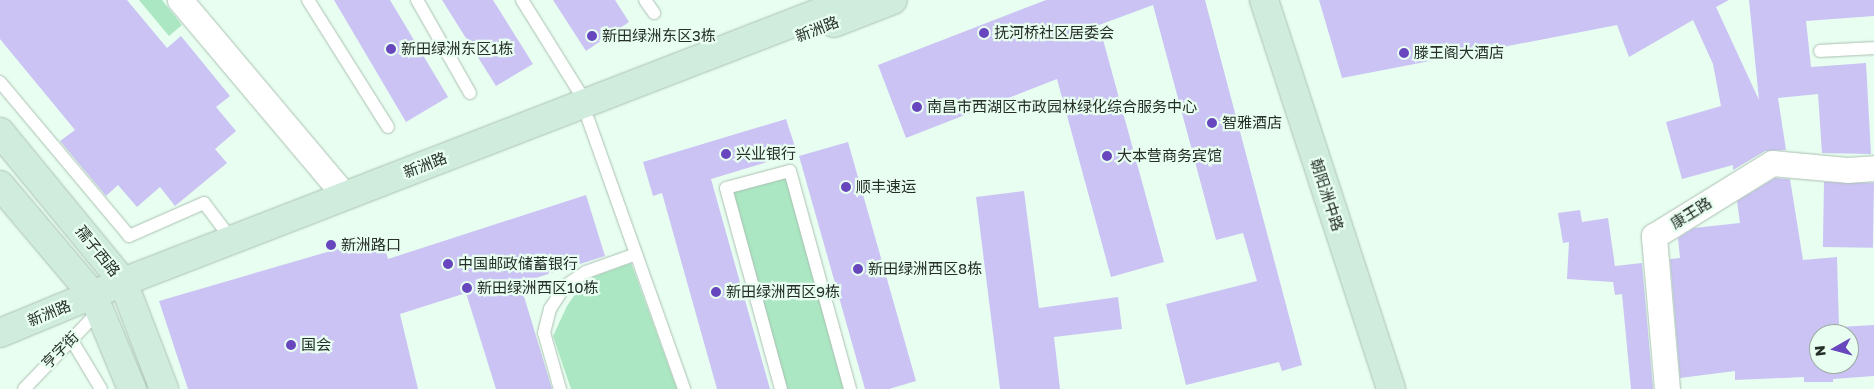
<!DOCTYPE html>
<meta charset="utf-8">
<style>
body{margin:0}
#map{position:relative;width:1874px;height:389px;overflow:hidden;background:#e8fef0;font-family:"Golos Text","Noto Sans SC",sans-serif}
div>[style]{position:absolute}
.green>*{inset:0;background:#abe7c3;transform-origin:0 0}
.building>*{inset:0;background:#cac3f4;transform-origin:0 0}
.roads{filter:drop-shadow(0 0 1px #aac0b2) drop-shadow(0 0 1px #aac0b2)}
.lane>*{height:12px;margin:-6px;padding:0 6px;transform-origin:6px;border-radius:6px;background:#fff}
.street>*{height:25px;margin:-12.5px;padding:0 12.5px;transform-origin:12.5px;border-radius:12.5px;background:#fff}
.secondary>*{height:28px;margin:-14px;padding:0 14px;transform-origin:14px;border-radius:14px;background:#cfecdc}
.dots>*{width:14px;height:14px;translate:-50% -50%;box-sizing:border-box;border:2px solid #e8fef0;border-radius:50%}
span{translate:-50% -50%;white-space:nowrap;text-align:center;line-height:1.15;-webkit-text-stroke:4.5px #e8fef0;paint-order:stroke}
.street-label{font-size:15px;color:#252e28}
.poi-label{font-size:15px;color:#252e28}
.left{translate:0 -50%;text-align:left}
.north{position:absolute;left:1809px;top:324px;width:50px;height:50px;box-sizing:border-box;background:#e8fef0;border:1px solid #9aaba0;border-radius:50%;rotate:263deg;font-size:14px;font-weight:700;line-height:20px;text-align:center;color:#252e28}
.north::after{content:'';display:block;margin:auto;width:18px;height:22px;background:#6846be;clip-path:polygon(50% 0,100% 100%,50% 72%,0 100%)}
</style>
<div id="map">
<div class="green">
<i style="clip-path:polygon(139px 0,162px 0,182px 25px,169px 36px)"></i>
<i style="left:788px;top:172px;width:225px;height:63px;rotate:74deg"></i>
<i style="clip-path:polygon(631px 263px,677px 389px,571px 389px,553px 336px,567px 306px,585px 280px)"></i>
</div>
<div class="building">
<i style="clip-path:polygon(0 0,127px 0,167px 48px,181px 36px,230px 96px,216px 107px,236px 131px,215px 149px,227px 163px,175px 206px,160px 187px,137px 207px,118px 185px,106px 196px,60px 141px,75px 130px,0 39px)"></i>
<i style="clip-path:polygon(334px 0,390px 0,448px 97px,406px 122px)"></i>
<i style="clip-path:polygon(442px 0,493px 0,533px 64px,496px 86px)"></i>
<i style="clip-path:polygon(553px 0,615px 0,629px 22px,586px 51px)"></i>
<i style="clip-path:polygon(1046px 0,1205px 0,1302px 365px,1282px 371px,1279px 362px,1186px 385px,1166px 304px,1257px 281px,1243px 233px,1216px 240px,1153px 5px,1099px 25px,1164px 262px,1111px 277px,1057px 79px,906px 138px,878px 65px)"></i>
<i style="clip-path:polygon(1319px 0,1729px 0,1716px 7px,1759px 100px,1749px 0,1874px 0,1874px 16px,1806px 21px,1811px 67px,1866px 63px,1871px 154px,1822px 153px,1818px 94px,1778px 98px,1786px 150px,1765px 151px,1733px 170px,1733px 165px,1682px 179px,1666px 122px,1721px 106px,1713px 64px,1693px 20px,1629px 57px,1617px 25px,1342px 78px)"></i>
<i style="clip-path:polygon(786px 119px,797px 153px,711px 179px,770px 389px,717px 389px,662px 193px,653px 196px,643px 162px)"></i>
<i style="clip-path:polygon(848px 142px,916px 381px,889px 389px,865px 389px,799px 156px)"></i>
<i style="clip-path:polygon(evenodd,1775px 178px,1790px 179px,1803px 260px,1837px 257px,1839px 327px,1874px 325px,1874px 376px,1833px 379px,1833px 382px,1804px 382px,1804px 377px,1735px 380px,1735px 371px,1680px 378px,1670px 259px,1680px 258px,1678px 238px,1694px 228px,1740px 223px,1737px 201px,1775px 178px,1819px 334px,1849px 334px,1849px 364px,1819px 364px,1819px 334px)"></i>
<i style="left:1824px;top:182px;width:50px;height:65px;rotate:1deg"></i>
<i style="clip-path:polygon(1024px 191px,1039px 308px,1118px 297px,1122px 329px,1054px 337px,1060px 389px,1000px 389px,976px 197px)"></i>
<i style="clip-path:polygon(586px 195px,605px 256px,520px 283px,552px 389px,496px 389px,466px 293px,400px 314px,418px 389px,188px 389px,159px 301px,382px 236px,388px 259px)"></i>
<i style="clip-path:polygon(1580px 210px,1582px 222px,1608px 218px,1615px 266px,1642px 263px,1653px 389px,1631px 389px,1622px 294px,1615px 295px,1613px 282px,1567px 279px,1569px 242px,1563px 243px,1558px 213px)"></i>
</div>
<div class="roads">
<div class="lane">
<i style="left:308px;top:0;width:150px;rotate:57.8deg"></i>
<i style="left:417px;top:0;width:107px;rotate:60.3deg"></i>
<i style="left:522px;top:0;width:121px;rotate:58.1deg"></i>
<i style="left:645px;top:0;width:16px;rotate:55deg"></i>
<i style="left:1820px;top:51px;width:54px;rotate:-3.2deg"></i>
<i style="left:0;top:82px;width:201px;rotate:50deg"></i>
<i style="left:129px;top:236px;width:82px;rotate:-23.7deg"></i>
<i style="left:204px;top:203px;width:46px;rotate:52.9deg"></i>
<i style="left:588px;top:119px;width:287px;rotate:70.4deg"></i>
<i style="left:71px;top:339px;width:58px;rotate:59deg"></i>
<i style="left:24px;top:389px;width:108px;rotate:-46.1deg"></i>
<i style="left:560px;top:389px;width:58px;rotate:-105.9deg"></i>
<i style="left:544px;top:333px;width:25px;rotate:-76deg"></i>
<i style="left:550px;top:309px;width:27px;rotate:-57deg"></i>
<i style="left:565px;top:286px;width:25px;rotate:-34deg"></i>
<i style="left:586px;top:272px;width:53px;rotate:-19.8deg"></i>
<i style="left:781px;top:389px;width:208px;rotate:-105.3deg"></i>
<i style="left:726px;top:188px;width:66px;rotate:-14.9deg"></i>
<i style="left:790px;top:171px;width:226px;rotate:74.6deg"></i>
</div>
<div class="street">
<i style="left:180px;top:0;width:256px;rotate:49.9deg"></i>
<i style="left:1667px;top:389px;width:154px;rotate:-94.9deg"></i>
<i style="left:1654px;top:236px;width:139px;rotate:-31.7deg"></i>
<i style="left:1772px;top:163px;width:75px;rotate:5.3deg"></i>
<i style="left:1847px;top:170px;width:27px;rotate:-4deg"></i>
</div>
<div class="secondary">
<i style="left:1264px;top:0;width:409px;rotate:71.9deg"></i>
<i style="left:834px;top:23px;width:63px;rotate:-21.3deg"></i>
<i style="left:0;top:132px;width:194px;rotate:50.6deg"></i>
<i style="left:123px;top:282px;width:115px;rotate:69deg"></i>
<i style="left:0;top:185px;width:144px;rotate:49.8deg"></i>
<i style="left:93px;top:295px;width:102px;rotate:67.5deg"></i>
<i style="left:0;top:333px;width:133px;rotate:-22.5deg"></i>
<i style="left:123px;top:282px;width:782px;rotate:-21.15deg"></i>
</div>
</div>
<div class="dots">
<i style="left:984px;top:33px;background:#6846be"></i>
<i style="left:592px;top:36px;background:#6846be"></i>
<i style="left:391px;top:49px;background:#6846be"></i>
<i style="left:1404px;top:53px;background:#6846be"></i>
<i style="left:917px;top:107px;background:#6846be"></i>
<i style="left:1212px;top:123px;background:#6846be"></i>
<i style="left:726px;top:154px;background:#6846be"></i>
<i style="left:1107px;top:156px;background:#6846be"></i>
<i style="left:846px;top:187px;background:#6846be"></i>
<i style="left:331px;top:245px;background:#6846be"></i>
<i style="left:448px;top:264px;background:#6846be"></i>
<i style="left:858px;top:269px;background:#6846be"></i>
<i style="left:467px;top:288px;background:#6846be"></i>
<i style="left:716px;top:292px;background:#6846be"></i>
<i style="left:291px;top:345px;background:#6846be"></i>
</div>
<div class="street-label">
<span style="left:817px;top:29px;rotate:-21deg">新洲路</span>
<span style="left:425px;top:165px;rotate:-21deg">新洲路</span>
<span style="left:1327px;top:195px;rotate:72deg">朝阳洲中路</span>
<span style="left:1691px;top:213px;rotate:-32deg">康王路</span>
<span style="left:98px;top:251px;rotate:51deg">孺子西路</span>
<span style="left:49px;top:313px;rotate:-22deg">新洲路</span>
<span style="left:60px;top:350px;rotate:-45deg">亨字街</span>
</div>
<div class="poi-label">
<span class="left" style="left:994px;top:33px">抚河桥社区居委会</span>
<span class="left" style="left:602px;top:36px">新田绿洲东区3栋</span>
<span class="left" style="left:401px;top:49px">新田绿洲东区1栋</span>
<span class="left" style="left:1414px;top:53px">滕王阁大酒店</span>
<span class="left" style="left:927px;top:107px">南昌市西湖区市政园林绿化综合服务中心</span>
<span class="left" style="left:1222px;top:123px">智雅酒店</span>
<span class="left" style="left:736px;top:154px">兴业银行</span>
<span class="left" style="left:1117px;top:156px">大本营商务宾馆</span>
<span class="left" style="left:856px;top:187px">顺丰速运</span>
<span class="left" style="left:341px;top:245px">新洲路口</span>
<span class="left" style="left:458px;top:264px">中国邮政储蓄银行</span>
<span class="left" style="left:868px;top:269px">新田绿洲西区8栋</span>
<span class="left" style="left:477px;top:288px">新田绿洲西区10栋</span>
<span class="left" style="left:726px;top:292px">新田绿洲西区9栋</span>
<span class="left" style="left:301px;top:345px">国会</span>
</div>
<div class="north">N</div>
</div>
